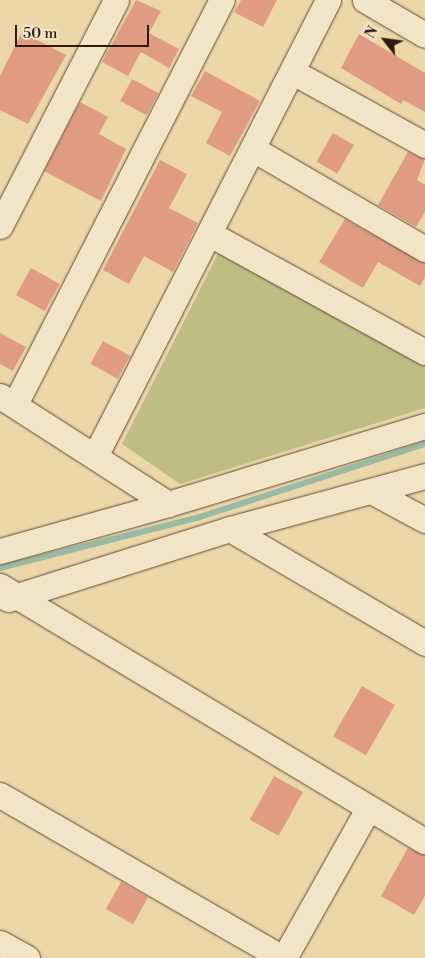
<!DOCTYPE html>
<style>
body{margin:0}
#map{position:relative;width:425px;height:958px;overflow:hidden;background:#ebd7a8;font-family:"Libre Bodoni",serif}
div>[style]{position:absolute}
.green>*{inset:0;background:#bdbd84}
.stream>*{height:5.5px;margin:-2.75px;padding:0 2.75px;transform-origin:2.75px;border-radius:2.75px;background:#99baa5}
.building>*{inset:0;background:#e09c82;transform-origin:0 0}
.roads{filter:drop-shadow(0 0 1px #604937) drop-shadow(0 0 1px #604937)}
.minor>*{height:25px;margin:-12.5px;padding:0 12.5px;transform-origin:12.5px;border-radius:12.5px;background:#f2e5c6}
span{translate:-50% -50%;white-space:nowrap;text-align:center;line-height:1.15;-webkit-text-stroke:4.5px #f2e5c6;paint-order:stroke}
.north{position:absolute;left:360px;top:15px;width:50px;height:50px;-webkit-text-stroke:4px #f2e5c6;paint-order:stroke;rotate:300deg;font-size:14px;font-weight:700;line-height:20px;text-align:center;color:#311a11}
.north::after{content:'';display:block;margin:auto;width:18px;height:22px;background:#311a11;clip-path:polygon(50% 0,100% 100%,50% 72%,0 100%)}
.scale{position:absolute;left:15px;top:25px;width:134px;height:22px;box-sizing:border-box;border:2px solid #311a11;border-top:0;padding-left:6px;font-size:15px;line-height:18px;white-space:nowrap;color:#311a11;-webkit-text-stroke:4px #f2e5c6;paint-order:stroke}
</style>
<div id="map">
<div class="green">
<i style="clip-path:polygon(221px 248px,425px 359px,425px 408px,180px 484px,122px 444px)"></i>
</div>
<div class="stream">
<i style="left:0;top:568px;width:206px;rotate:-14.3deg"></i>
<i style="left:200px;top:517px;width:237px;rotate:-18deg"></i>
</div>
<div class="building">
<i style="clip-path:polygon(136px 0,161px 11px,149px 33px,179px 49px,169px 68px,141px 52px,128px 76px,102px 62px)"></i>
<i style="clip-path:polygon(241px 0,277px 0,263px 27px,234px 12px)"></i>
<i style="clip-path:polygon(22px 32px,66px 55px,28px 124px,0 110px,0 76px)"></i>
<i style="clip-path:polygon(359px 34px,425px 73px,425px 112px,403px 100px,401px 104px,341px 68px)"></i>
<i style="clip-path:polygon(205px 71px,260px 101px,230px 156px,206px 143px,222px 112px,191px 96px)"></i>
<i style="left:132px;top:79px;width:30px;height:25px;rotate:28deg"></i>
<i style="clip-path:polygon(80px 102px,108px 117px,99px 134px,126px 149px,101px 201px,44px 171px)"></i>
<i style="left:333px;top:133px;width:24px;height:33px;rotate:30deg"></i>
<i style="clip-path:polygon(408px 152px,425px 159px,417px 180px,425px 185px,425px 212px,416px 227px,378px 205px)"></i>
<i style="clip-path:polygon(160px 160px,187px 174px,169px 208px,198px 223px,173px 272px,144px 256px,129px 284px,103px 270px)"></i>
<i style="clip-path:polygon(345px 219px,425px 263px,425px 277px,420px 286px,378px 262px,363px 288px,319px 262px)"></i>
<i style="left:31px;top:268px;width:33px;height:31px;rotate:29deg"></i>
<i style="clip-path:polygon(0 333px,26px 347px,13px 371px,0 364px)"></i>
<i style="left:103px;top:341px;width:31px;height:26px;rotate:29deg"></i>
<i style="left:362px;top:686px;width:38px;height:58px;rotate:30deg"></i>
<i style="left:274px;top:776px;width:33px;height:50px;rotate:29deg"></i>
<i style="clip-path:polygon(408px 848px,425px 855px,425px 896px,414px 915px,381px 896px)"></i>
<i style="left:121px;top:882px;width:31px;height:31px;rotate:29deg"></i>
</div>
<div class="roads">
<div class="minor">
<i style="left:365px;top:0;width:69px;rotate:30.3deg"></i>
<i style="left:293px;top:72px;width:151px;rotate:28.9deg"></i>
<i style="left:253px;top:149px;width:199px;rotate:30.2deg"></i>
<i style="left:0;top:226px;width:254px;rotate:-62.8deg"></i>
<i style="left:210px;top:234px;width:245px;rotate:28.8deg"></i>
<i style="left:0;top:396px;width:200px;rotate:32.7deg"></i>
<i style="left:15px;top:404px;width:454px;rotate:-62.9deg"></i>
<i style="left:95px;top:456px;width:512px;rotate:-62.93deg"></i>
<i style="left:373px;top:492px;width:59px;rotate:28.3deg"></i>
<i style="left:230px;top:529px;width:226px;rotate:30.3deg"></i>
<i style="left:0;top:551px;width:174px;rotate:-15.6deg"></i>
<i style="left:168px;top:504px;width:269px;rotate:-16.9deg"></i>
<i style="left:0;top:586px;width:496px;rotate:31deg"></i>
<i style="left:8px;top:599px;width:233px;rotate:-17.5deg"></i>
<i style="left:230px;top:529px;width:202px;rotate:-15.2deg"></i>
<i style="left:0;top:795px;width:326px;rotate:30deg"></i>
<i style="left:0;top:943px;width:31px;rotate:29deg"></i>
<i style="left:284px;top:958px;width:171px;rotate:-60.6deg"></i>
</div>
</div>
<div class="north">N</div>
<div class="scale">50 m</div>
</div>
